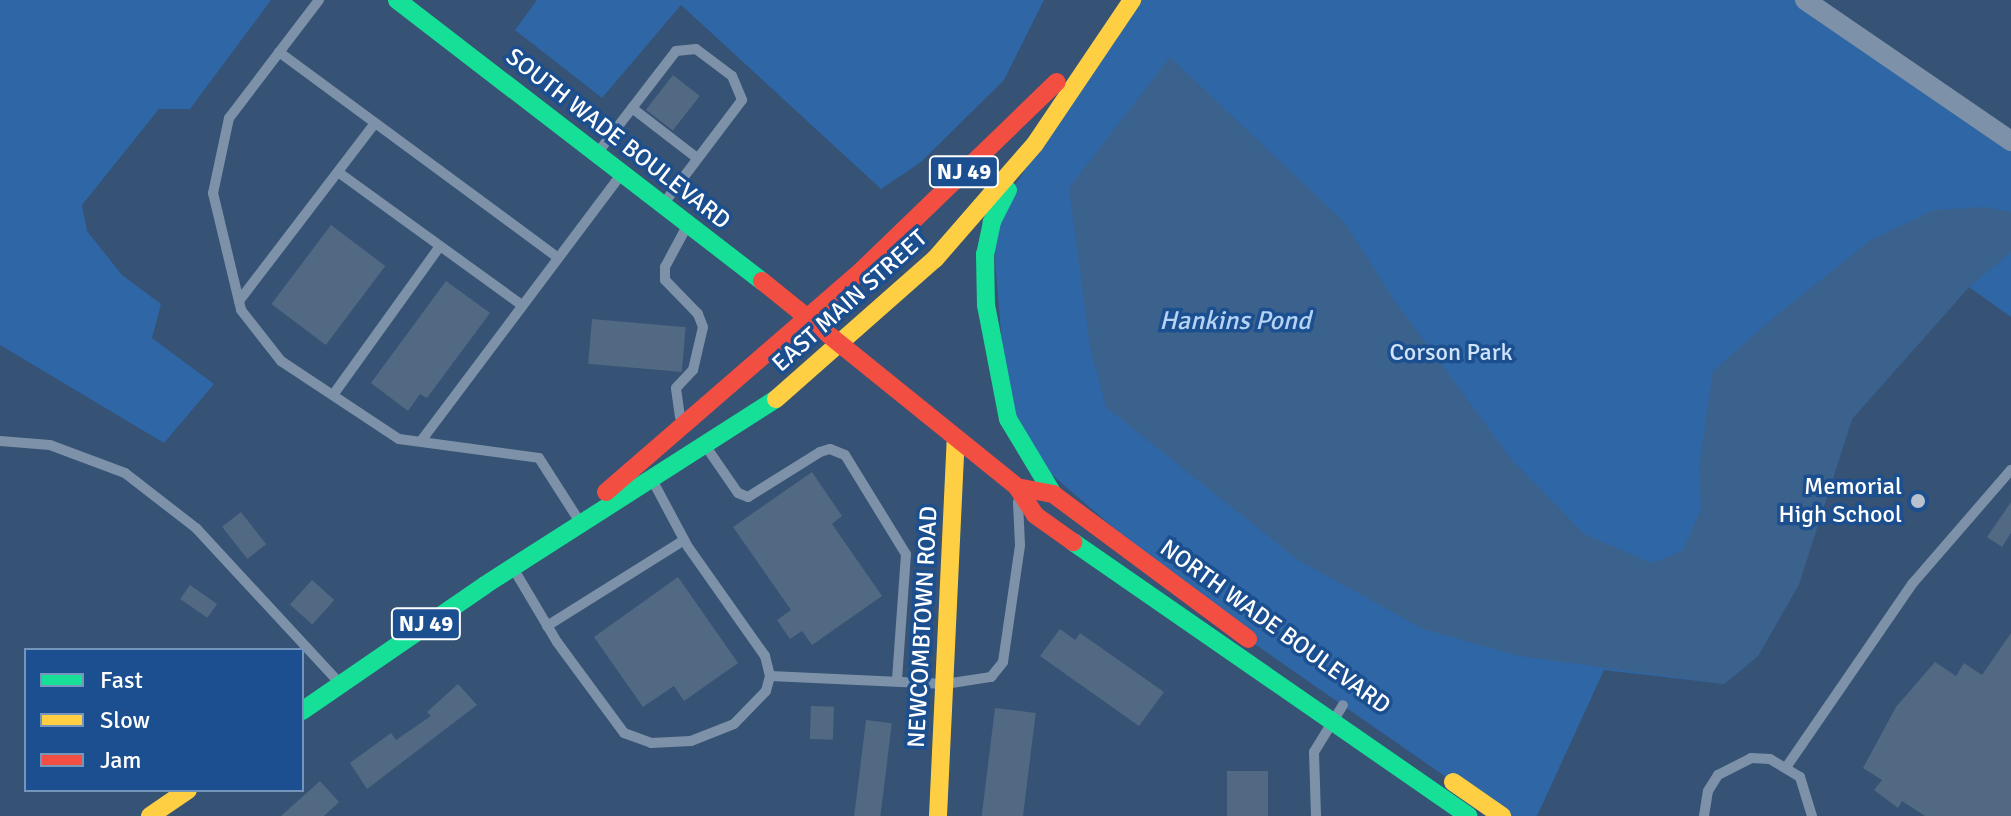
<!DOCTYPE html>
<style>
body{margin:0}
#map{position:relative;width:2011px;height:816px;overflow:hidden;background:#365274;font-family:Signika,sans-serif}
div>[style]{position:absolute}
.green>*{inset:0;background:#2f66a5}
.water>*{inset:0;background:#3b618d}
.building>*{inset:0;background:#526984;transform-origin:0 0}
.lane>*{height:10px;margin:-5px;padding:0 5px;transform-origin:5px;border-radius:5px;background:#7d92a8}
.street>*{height:20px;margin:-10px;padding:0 10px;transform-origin:10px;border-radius:10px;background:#7d92a8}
.fast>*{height:18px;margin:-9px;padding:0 9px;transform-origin:9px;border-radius:9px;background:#16e098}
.slow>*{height:18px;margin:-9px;padding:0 9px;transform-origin:9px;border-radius:9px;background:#ffcf43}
.jam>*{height:18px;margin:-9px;padding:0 9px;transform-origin:9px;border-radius:9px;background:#f24e42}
.dots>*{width:22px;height:22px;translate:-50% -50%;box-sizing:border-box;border:4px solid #1b4f8f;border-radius:50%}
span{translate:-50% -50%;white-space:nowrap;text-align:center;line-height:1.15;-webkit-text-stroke:7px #1b4f8f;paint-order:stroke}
.shield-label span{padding:2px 6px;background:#1b4f8f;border:2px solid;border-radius:6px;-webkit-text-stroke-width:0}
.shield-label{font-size:22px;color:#fff;font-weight:700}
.street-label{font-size:24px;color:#fff}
.park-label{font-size:24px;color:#cfe3fa}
.poi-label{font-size:24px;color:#fff}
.right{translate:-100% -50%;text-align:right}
.water-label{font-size:26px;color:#b5d3f5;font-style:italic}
.legend{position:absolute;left:24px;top:648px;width:280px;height:144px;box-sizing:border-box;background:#1b4f8f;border:2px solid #7695bc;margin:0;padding:10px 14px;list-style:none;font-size:24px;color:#fff}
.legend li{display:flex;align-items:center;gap:16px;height:40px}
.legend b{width:40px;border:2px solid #7695bc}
</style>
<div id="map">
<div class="green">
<i style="clip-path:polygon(0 0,271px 0,190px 109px,159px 109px,82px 205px,87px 231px,122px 275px,161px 304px,152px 338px,214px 384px,164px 443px,0 345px)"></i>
<i style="clip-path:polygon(537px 0,1044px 0,1004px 80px,921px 162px,881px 189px,681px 5px,602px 98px,515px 30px)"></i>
<i style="clip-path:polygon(1131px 0,1805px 0,2011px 141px,2011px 317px,1969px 287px,1852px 419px,1799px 584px,1758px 656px,1724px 684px,1604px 670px,1537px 816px,1502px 816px,1223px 622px,1022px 449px,1008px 419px,992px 222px)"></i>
</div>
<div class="water">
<i style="clip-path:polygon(1170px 57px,1345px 223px,1394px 300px,1512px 460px,1584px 534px,1652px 563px,1682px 551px,1701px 509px,1699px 467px,1713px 371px,1772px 319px,1871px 240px,1934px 210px,1986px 207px,2011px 212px,2011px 252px,1969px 287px,1852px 419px,1799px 584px,1758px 656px,1724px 684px,1519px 656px,1423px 629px,1298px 560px,1106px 407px,1090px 347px,1069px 188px)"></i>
</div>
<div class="building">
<i style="left:673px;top:75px;width:34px;height:44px;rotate:38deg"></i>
<i style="left:331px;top:225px;width:68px;height:99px;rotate:37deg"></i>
<i style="clip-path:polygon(446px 281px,490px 313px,427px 398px,420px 394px,408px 411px,371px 383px)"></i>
<i style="left:592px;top:319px;width:94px;height:45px;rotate:5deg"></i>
<i style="clip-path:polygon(812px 472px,842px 516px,832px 524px,882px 596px,812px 645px,802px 631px,790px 639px,777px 620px,791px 610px,733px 527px)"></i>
<i style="clip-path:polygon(2011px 502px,2011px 533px,2002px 547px,1987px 537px)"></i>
<i style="left:241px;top:512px;width:41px;height:24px;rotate:52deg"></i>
<i style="clip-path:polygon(678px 577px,738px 663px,684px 701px,674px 686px,643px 707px,594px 637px)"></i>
<i style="left:312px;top:580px;width:30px;height:33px;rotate:42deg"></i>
<i style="left:190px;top:585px;width:33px;height:17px;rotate:35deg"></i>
<i style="clip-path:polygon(1060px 629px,1075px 640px,1080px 633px,1164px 692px,1139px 726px,1040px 656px)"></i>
<i style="clip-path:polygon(2011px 633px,2011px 816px,1925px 816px,1902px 801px,1898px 808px,1874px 790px,1882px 780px,1863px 768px,1896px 707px,1935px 662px,1956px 676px,1964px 663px,1982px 675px)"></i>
<i style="clip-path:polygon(458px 684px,477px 705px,367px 789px,350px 763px,391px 733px,396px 740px,431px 716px,427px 712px)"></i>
<i style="left:811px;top:706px;width:23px;height:33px;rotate:2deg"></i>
<i style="left:995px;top:708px;width:41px;height:109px;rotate:7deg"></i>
<i style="left:866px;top:720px;width:26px;height:97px;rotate:7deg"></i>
<i style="left:1227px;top:771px;width:41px;height:45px"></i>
<i style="clip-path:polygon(320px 781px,339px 802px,324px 816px,281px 816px)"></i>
</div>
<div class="lane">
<i style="left:319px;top:0;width:148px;rotate:127.3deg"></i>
<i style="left:229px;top:118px;width:77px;rotate:102deg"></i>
<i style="left:213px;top:193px;width:120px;rotate:76.5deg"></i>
<i style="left:241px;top:310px;width:65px;rotate:51.9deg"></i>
<i style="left:281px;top:361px;width:141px;rotate:33.5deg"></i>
<i style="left:399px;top:439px;width:141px;rotate:7.7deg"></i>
<i style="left:539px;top:458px;width:72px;rotate:57.4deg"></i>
<i style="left:279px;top:52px;width:347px;rotate:36.4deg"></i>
<i style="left:632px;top:108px;width:82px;rotate:37.6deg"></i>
<i style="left:599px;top:151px;width:126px;rotate:-52.4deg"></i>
<i style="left:676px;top:51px;width:20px;rotate:-6deg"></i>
<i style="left:696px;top:49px;width:45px;rotate:36.9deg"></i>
<i style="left:732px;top:76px;width:26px;rotate:67deg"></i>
<i style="left:742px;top:100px;width:129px;rotate:127.1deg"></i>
<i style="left:338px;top:172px;width:227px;rotate:35.9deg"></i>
<i style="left:239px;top:301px;width:224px;rotate:-52.6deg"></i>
<i style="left:333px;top:395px;width:183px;rotate:-54.3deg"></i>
<i style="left:680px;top:417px;width:29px;rotate:-98deg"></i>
<i style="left:676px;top:388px;width:25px;rotate:-47deg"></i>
<i style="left:693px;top:370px;width:44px;rotate:-76.9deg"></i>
<i style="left:703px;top:327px;width:14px;rotate:-111deg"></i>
<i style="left:698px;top:314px;width:47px;rotate:-134.1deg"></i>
<i style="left:665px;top:280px;width:13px;rotate:-90deg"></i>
<i style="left:665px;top:267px;width:47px;rotate:-61.8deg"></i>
<i style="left:0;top:441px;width:50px;rotate:4.6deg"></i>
<i style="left:50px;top:445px;width:80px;rotate:20.5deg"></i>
<i style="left:125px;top:473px;width:90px;rotate:37.8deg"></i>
<i style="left:196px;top:528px;width:207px;rotate:47.2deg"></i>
<i style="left:421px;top:441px;width:333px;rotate:-53.1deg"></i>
<i style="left:709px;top:451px;width:51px;rotate:55.4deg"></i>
<i style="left:738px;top:493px;width:11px;rotate:22deg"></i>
<i style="left:748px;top:497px;width:85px;rotate:-32deg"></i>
<i style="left:820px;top:452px;width:10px;rotate:-17deg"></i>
<i style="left:830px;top:449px;width:16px;rotate:22deg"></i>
<i style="left:845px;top:455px;width:116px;rotate:58.4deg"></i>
<i style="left:906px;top:554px;width:127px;rotate:94.1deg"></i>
<i style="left:516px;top:573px;width:80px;rotate:59.3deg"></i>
<i style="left:557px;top:642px;width:113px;rotate:53.6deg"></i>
<i style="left:624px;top:733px;width:29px;rotate:20deg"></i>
<i style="left:651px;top:743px;width:40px;rotate:-2.9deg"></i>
<i style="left:691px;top:741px;width:46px;rotate:-21.6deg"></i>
<i style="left:734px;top:724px;width:46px;rotate:-45.9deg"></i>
<i style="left:766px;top:691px;width:16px;rotate:-75deg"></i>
<i style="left:770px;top:676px;width:21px;rotate:-104deg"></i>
<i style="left:765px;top:656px;width:133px;rotate:-125.2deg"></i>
<i style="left:688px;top:547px;width:68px;rotate:-118.1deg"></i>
<i style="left:547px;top:626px;width:162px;rotate:-32.1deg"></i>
<i style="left:770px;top:676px;width:175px;rotate:2.6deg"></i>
<i style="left:945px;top:684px;width:47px;rotate:-8.7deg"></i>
<i style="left:991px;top:677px;width:19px;rotate:-51deg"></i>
<i style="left:1003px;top:662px;width:118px;rotate:-81.7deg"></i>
<i style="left:1020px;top:545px;width:43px;rotate:-92.7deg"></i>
<i style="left:1787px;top:766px;width:222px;rotate:-55.5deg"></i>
<i style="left:1913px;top:583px;width:150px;rotate:-49.1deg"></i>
<i style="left:1316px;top:816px;width:64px;rotate:-91.8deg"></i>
<i style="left:1314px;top:752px;width:55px;rotate:-58.3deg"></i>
<i style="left:1704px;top:816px;width:25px;rotate:-81deg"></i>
<i style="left:1708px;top:791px;width:19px;rotate:-58deg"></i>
<i style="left:1718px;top:775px;width:37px;rotate:-27deg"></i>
<i style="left:1751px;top:758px;width:19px;rotate:3deg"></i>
<i style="left:1770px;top:759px;width:35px;rotate:31deg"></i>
<i style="left:1800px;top:777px;width:41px;rotate:72.9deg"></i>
</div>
<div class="street">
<i style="left:1805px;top:0;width:250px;rotate:34.4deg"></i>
</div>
<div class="fast">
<i style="left:397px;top:0;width:461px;rotate:37.6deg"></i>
<i style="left:1008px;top:190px;width:36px;rotate:117deg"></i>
<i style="left:992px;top:222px;width:33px;rotate:102deg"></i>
<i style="left:985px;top:254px;width:51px;rotate:88.9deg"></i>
<i style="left:986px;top:305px;width:116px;rotate:79.1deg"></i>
<i style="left:1008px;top:419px;width:87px;rotate:59deg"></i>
<i style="left:1073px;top:542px;width:481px;rotate:34.7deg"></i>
<i style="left:302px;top:711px;width:222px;rotate:-34.5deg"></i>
<i style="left:485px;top:585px;width:345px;rotate:-32.6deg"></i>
</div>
<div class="slow">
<i style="left:776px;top:399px;width:212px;rotate:-41.4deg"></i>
<i style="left:935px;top:259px;width:152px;rotate:-49deg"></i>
<i style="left:1035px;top:144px;width:174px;rotate:-56deg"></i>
<i style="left:1453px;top:782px;width:60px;rotate:34.8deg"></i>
<i style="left:150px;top:816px;width:46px;rotate:-34.4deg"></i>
<i style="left:938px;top:816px;width:375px;rotate:-87.3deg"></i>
</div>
<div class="jam">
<i style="left:762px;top:281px;width:328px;rotate:38.9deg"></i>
<i style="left:1017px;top:487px;width:33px;rotate:57deg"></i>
<i style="left:1035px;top:515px;width:47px;rotate:35.4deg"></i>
<i style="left:1017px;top:487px;width:37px;rotate:11deg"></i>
<i style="left:1053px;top:494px;width:243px;rotate:36.6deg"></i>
<i style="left:606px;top:492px;width:337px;rotate:-40.9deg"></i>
<i style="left:861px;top:271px;width:272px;rotate:-44deg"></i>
</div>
<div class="dots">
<i style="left:1918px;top:501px;background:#b9c2ce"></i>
</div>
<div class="shield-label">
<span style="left:964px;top:172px">NJ 49</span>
<span style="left:426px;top:624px">NJ 49</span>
</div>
<div class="street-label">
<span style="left:618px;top:139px;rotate:38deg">SOUTH WADE BOULEVARD</span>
<span style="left:850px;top:301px;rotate:-42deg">EAST MAIN STREET</span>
<span style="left:923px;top:627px;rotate:-87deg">NEWCOMBTOWN ROAD</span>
<span style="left:1275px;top:627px;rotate:36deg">NORTH WADE BOULEVARD</span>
</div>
<div class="park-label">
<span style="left:1451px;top:353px">Corson Park</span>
</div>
<div class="poi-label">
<span class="right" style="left:1902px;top:501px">Memorial<br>High School</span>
</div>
<div class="water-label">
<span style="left:1235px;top:322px">Hankins Pond</span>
</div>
<ul class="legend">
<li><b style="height:10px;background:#16e098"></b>Fast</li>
<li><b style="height:10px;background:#ffcf43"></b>Slow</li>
<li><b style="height:10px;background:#f24e42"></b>Jam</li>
</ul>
</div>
